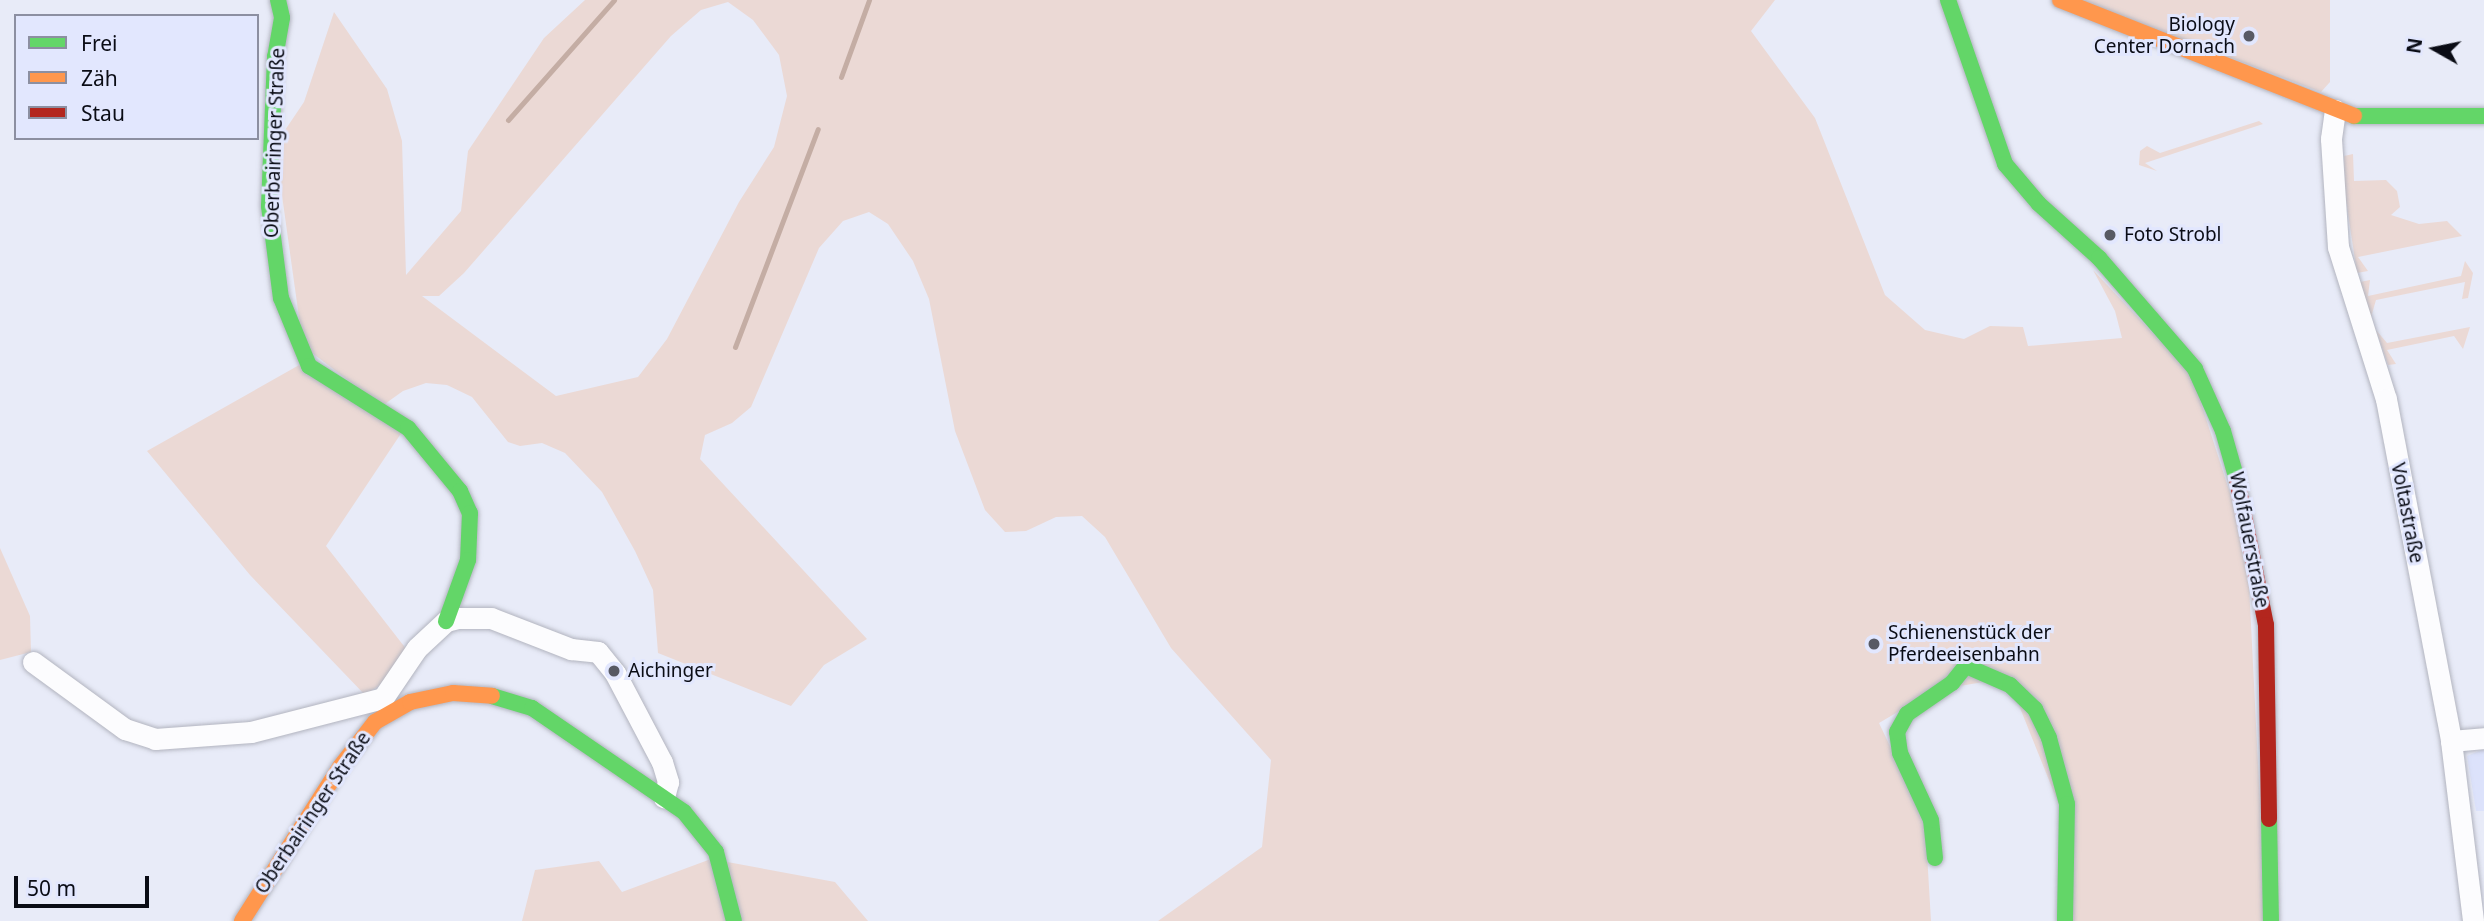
<!DOCTYPE html>
<meta charset="utf-8">
<style>
body{margin:0}
#map{position:relative;width:2484px;height:921px;overflow:hidden;background:#e8ebf8;font-family:"Noto Sans",sans-serif}
div>[style]{position:absolute}
.built>*{inset:0;background:#dce2fb}
.green>*{inset:0;background:#ebd9d5}
.stream>*{height:5px;margin:-2.5px;padding:0 2.5px;transform-origin:2.5px;border-radius:2.5px;background:#c4ada4}
.roads{filter:drop-shadow(0 0 2px #b2b4bf) drop-shadow(0 0 2px #b2b4bf)}
.street>*{height:21px;margin:-10.5px;padding:0 10.5px;transform-origin:10.5px;border-radius:10.5px;background:#fcfcfe}
.fast>*{height:16px;margin:-8px;padding:0 8px;transform-origin:8px;border-radius:8px;background:#63d668}
.slow>*{height:16px;margin:-8px;padding:0 8px;transform-origin:8px;border-radius:8px;background:#ff974d}
.jam>*{height:16px;margin:-8px;padding:0 8px;transform-origin:8px;border-radius:8px;background:#b3261e}
.dots>*{width:19px;height:19px;translate:-50% -50%;box-sizing:border-box;border:4px solid #e2e7fe;border-radius:50%}
span{translate:-50% -50%;white-space:nowrap;text-align:center;line-height:1.15;-webkit-text-stroke:6px #e2e7fe;paint-order:stroke}
.poi-label{font-size:19px;color:#0a0c15}
.right{translate:-100% -50%;text-align:right}
.left{translate:0 -50%;text-align:left}
.street-label{font-size:19px;color:#0a0c15}
.legend{position:absolute;left:14px;top:14px;width:245px;height:126px;box-sizing:border-box;background:#e2e7fe;border:2px solid #8c8fa1;margin:0;padding:9px 12px;list-style:none;font-size:21px;color:#0a0c15}
.legend li{display:flex;align-items:center;gap:14px;height:35px}
.legend b{width:35px;border:2px solid #8c8fa1}
.north{position:absolute;left:2400px;top:14px;width:70px;height:70px;-webkit-text-stroke:5px #e2e7fe;paint-order:stroke;rotate:279deg;font-size:19px;font-weight:700;line-height:28px;text-align:center;color:#0a0c15}
.north::after{content:'';display:block;margin:auto;width:24px;height:32px;background:#0a0c15;clip-path:polygon(50% 0,100% 100%,50% 72%,0 100%)}
.scale{position:absolute;left:14px;top:876px;width:135px;height:32px;box-sizing:border-box;border:4px solid #0a0c15;border-top:0;padding-left:9px;font-size:21px;line-height:24px;white-space:nowrap;color:#0a0c15;-webkit-text-stroke:5px #e2e7fe;paint-order:stroke}
</style>
<div id="map">
<div class="built">
<i style="clip-path:polygon(2484px 749px,2484px 811px,2476px 811px,2467px 756px)"></i>
</div>
<div class="green">
<i style="clip-path:polygon(evenodd,585px 0,1775px 0,1751px 31px,1815px 118px,1885px 295px,1925px 330px,1964px 339px,1990px 326px,2023px 327px,2028px 346px,2122px 338px,2115px 311px,2093px 270px,2192px 375px,2247px 546px,2266px 921px,2069px 921px,2073px 840px,2008px 678px,1935px 690px,1879px 723px,1925px 820px,1931px 921px,1158px 921px,1262px 847px,1271px 760px,1171px 648px,1105px 537px,1082px 516px,1056px 517px,1026px 531px,1005px 532px,985px 510px,955px 431px,929px 299px,913px 261px,888px 224px,869px 212px,843px 221px,819px 248px,751px 407px,732px 423px,705px 435px,700px 459px,867px 639px,824px 665px,791px 706px,658px 653px,653px 590px,635px 551px,602px 492px,565px 453px,542px 443px,520px 446px,508px 442px,472px 397px,447px 385px,426px 383px,403px 391px,382px 406px,303px 346px,275px 145px,304px 102px,334px 12px,387px 89px,402px 141px,406px 275px,461px 211px,468px 151px,544px 38px,585px 0,728px 2px,753px 20px,779px 55px,787px 96px,774px 147px,739px 202px,667px 339px,638px 377px,556px 396px,422px 296px,439px 296px,464px 273px,671px 36px,701px 10px,728px 2px)"></i>
<i style="clip-path:polygon(2079px 0,2330px 0,2330px 82px,2321px 92px)"></i>
<i style="clip-path:polygon(2259px 121px,2263px 124px,2145px 163px,2157px 171px,2139px 165px,2140px 151px,2147px 146px,2160px 153px)"></i>
<i style="clip-path:polygon(2353px 154px,2354px 181px,2386px 180px,2397px 191px,2400px 207px,2391px 215px,2419px 224px,2447px 221px,2462px 236px,2358px 257px,2368px 271px,2357px 273px,2345px 194px,2344px 156px)"></i>
<i style="clip-path:polygon(2465px 261px,2473px 273px,2468px 298px,2462px 299px,2465px 282px,2376px 300px,2371px 317px,2360px 282px,2370px 280px,2368px 296px,2461px 276px)"></i>
<i style="clip-path:polygon(2470px 327px,2463px 349px,2454px 336px,2387px 350px,2396px 364px,2388px 365px,2376px 330px,2387px 343px)"></i>
<i style="clip-path:polygon(301px 364px,402px 432px,326px 546px,407px 650px,380px 685px,365px 695px,250px 575px,147px 451px)"></i>
<i style="clip-path:polygon(0 548px,30px 616px,31px 652px,0 660px)"></i>
<i style="clip-path:polygon(711px 859px,835px 882px,868px 921px,522px 921px,535px 870px,599px 861px,622px 892px)"></i>
</div>
<div class="stream">
<i style="left:841px;top:77px;width:82px;rotate:-70deg"></i>
<i style="left:508px;top:120px;width:160px;rotate:-48.5deg"></i>
<i style="left:735px;top:347px;width:233px;rotate:-69.2deg"></i>
</div>
<div class="roads">
<div class="street">
<i style="left:2335px;top:110px;width:29px;rotate:98deg"></i>
<i style="left:2331px;top:139px;width:108px;rotate:86.3deg"></i>
<i style="left:2338px;top:247px;width:159px;rotate:72.5deg"></i>
<i style="left:2386px;top:399px;width:348px;rotate:79.2deg"></i>
<i style="left:2451px;top:741px;width:181px;rotate:83deg"></i>
<i style="left:33px;top:662px;width:114px;rotate:36.1deg"></i>
<i style="left:125px;top:729px;width:32px;rotate:18deg"></i>
<i style="left:155px;top:739px;width:96px;rotate:-4.2deg"></i>
<i style="left:251px;top:732px;width:136px;rotate:-14.4deg"></i>
<i style="left:383px;top:698px;width:60px;rotate:-55.8deg"></i>
<i style="left:417px;top:648px;width:40px;rotate:-43deg"></i>
<i style="left:446px;top:621px;width:12px;rotate:-14deg"></i>
<i style="left:458px;top:618px;width:33px"></i>
<i style="left:491px;top:618px;width:86px;rotate:21.2deg"></i>
<i style="left:571px;top:649px;width:27px;rotate:6deg"></i>
<i style="left:598px;top:652px;width:27px;rotate:51deg"></i>
<i style="left:615px;top:673px;width:101px;rotate:62.2deg"></i>
<i style="left:662px;top:762px;width:21px;rotate:73deg"></i>
<i style="left:668px;top:782px;width:16px;rotate:105deg"></i>
<i style="left:2451px;top:741px;width:33px;rotate:-5deg"></i>
</div>
<div class="fast">
<i style="left:278px;top:0;width:18px;rotate:77deg"></i>
<i style="left:282px;top:18px;width:40px;rotate:100deg"></i>
<i style="left:275px;top:57px;width:149px;rotate:92.3deg"></i>
<i style="left:269px;top:206px;width:93px;rotate:82.6deg"></i>
<i style="left:281px;top:298px;width:74px;rotate:67.6deg"></i>
<i style="left:309px;top:366px;width:117px;rotate:32.1deg"></i>
<i style="left:408px;top:428px;width:82px;rotate:50.5deg"></i>
<i style="left:460px;top:491px;width:24px;rotate:66deg"></i>
<i style="left:470px;top:513px;width:47px;rotate:92.4deg"></i>
<i style="left:468px;top:560px;width:65px;rotate:109.8deg"></i>
<i style="left:1948px;top:0;width:174px;rotate:70.8deg"></i>
<i style="left:2005px;top:164px;width:52px;rotate:49.6deg"></i>
<i style="left:2039px;top:204px;width:81px;rotate:42deg"></i>
<i style="left:2099px;top:258px;width:147px;rotate:49.1deg"></i>
<i style="left:2195px;top:369px;width:68px;rotate:65.7deg"></i>
<i style="left:2223px;top:431px;width:51px;rotate:74.1deg"></i>
<i style="left:2354px;top:116px;width:130px"></i>
<i style="left:492px;top:696px;width:42px;rotate:16.7deg"></i>
<i style="left:532px;top:708px;width:184px;rotate:34.4deg"></i>
<i style="left:684px;top:812px;width:51px;rotate:51.3deg"></i>
<i style="left:716px;top:852px;width:71px;rotate:75.4deg"></i>
<i style="left:2269px;top:819px;width:102px;rotate:88.9deg"></i>
<i style="left:1935px;top:858px;width:38px;rotate:-96deg"></i>
<i style="left:1931px;top:820px;width:74px;rotate:-114.8deg"></i>
<i style="left:1900px;top:753px;width:21px;rotate:-98deg"></i>
<i style="left:1897px;top:732px;width:21px;rotate:-61deg"></i>
<i style="left:1907px;top:714px;width:55px;rotate:-34.6deg"></i>
<i style="left:1952px;top:683px;width:22px;rotate:-51deg"></i>
<i style="left:1966px;top:666px;width:48px;rotate:23.4deg"></i>
<i style="left:2010px;top:685px;width:35px;rotate:44deg"></i>
<i style="left:2035px;top:709px;width:32px;rotate:64deg"></i>
<i style="left:2049px;top:738px;width:68px;rotate:74.7deg"></i>
<i style="left:2067px;top:804px;width:117px;rotate:91deg"></i>
</div>
<div class="slow">
<i style="left:2060px;top:0;width:316px;rotate:21.5deg"></i>
<i style="left:242px;top:921px;width:183px;rotate:-57.5deg"></i>
<i style="left:340px;top:767px;width:57px;rotate:-52.1deg"></i>
<i style="left:375px;top:722px;width:40px;rotate:-29.7deg"></i>
<i style="left:410px;top:702px;width:44px;rotate:-11.8deg"></i>
<i style="left:453px;top:693px;width:39px;rotate:4deg"></i>
</div>
<div class="jam">
<i style="left:2237px;top:480px;width:148px;rotate:78.7deg"></i>
<i style="left:2266px;top:625px;width:194px;rotate:89.1deg"></i>
</div>
</div>
<div class="dots">
<i style="left:2249px;top:36px;background:#585a64"></i>
<i style="left:2110px;top:235px;background:#585a64"></i>
<i style="left:1874px;top:644px;background:#585a64"></i>
<i style="left:614px;top:671px;background:#585a64"></i>
</div>
<div class="poi-label">
<span class="right" style="left:2235px;top:36px">Biology<br>Center Dornach</span>
<span class="left" style="left:2124px;top:235px">Foto Strobl</span>
<span class="left" style="left:1888px;top:644px">Schienenstück der<br>Pferdeeisenbahn</span>
<span class="left" style="left:628px;top:671px">Aichinger</span>
</div>
<div class="street-label">
<span style="left:275px;top:143px;rotate:-88deg">Oberbairinger Straße</span>
<span style="left:2407px;top:513px;rotate:79deg">Voltastraße</span>
<span style="left:2249px;top:540px;rotate:79deg">Wolfauerstraße</span>
<span style="left:313px;top:813px;rotate:-56deg">Oberbairinger Straße</span>
</div>
<ul class="legend">
<li><b style="height:9px;background:#63d668"></b>Frei</li>
<li><b style="height:9px;background:#ff974d"></b>Zäh</li>
<li><b style="height:9px;background:#b3261e"></b>Stau</li>
</ul>
<div class="north">N</div>
<div class="scale">50 m</div>
</div>
